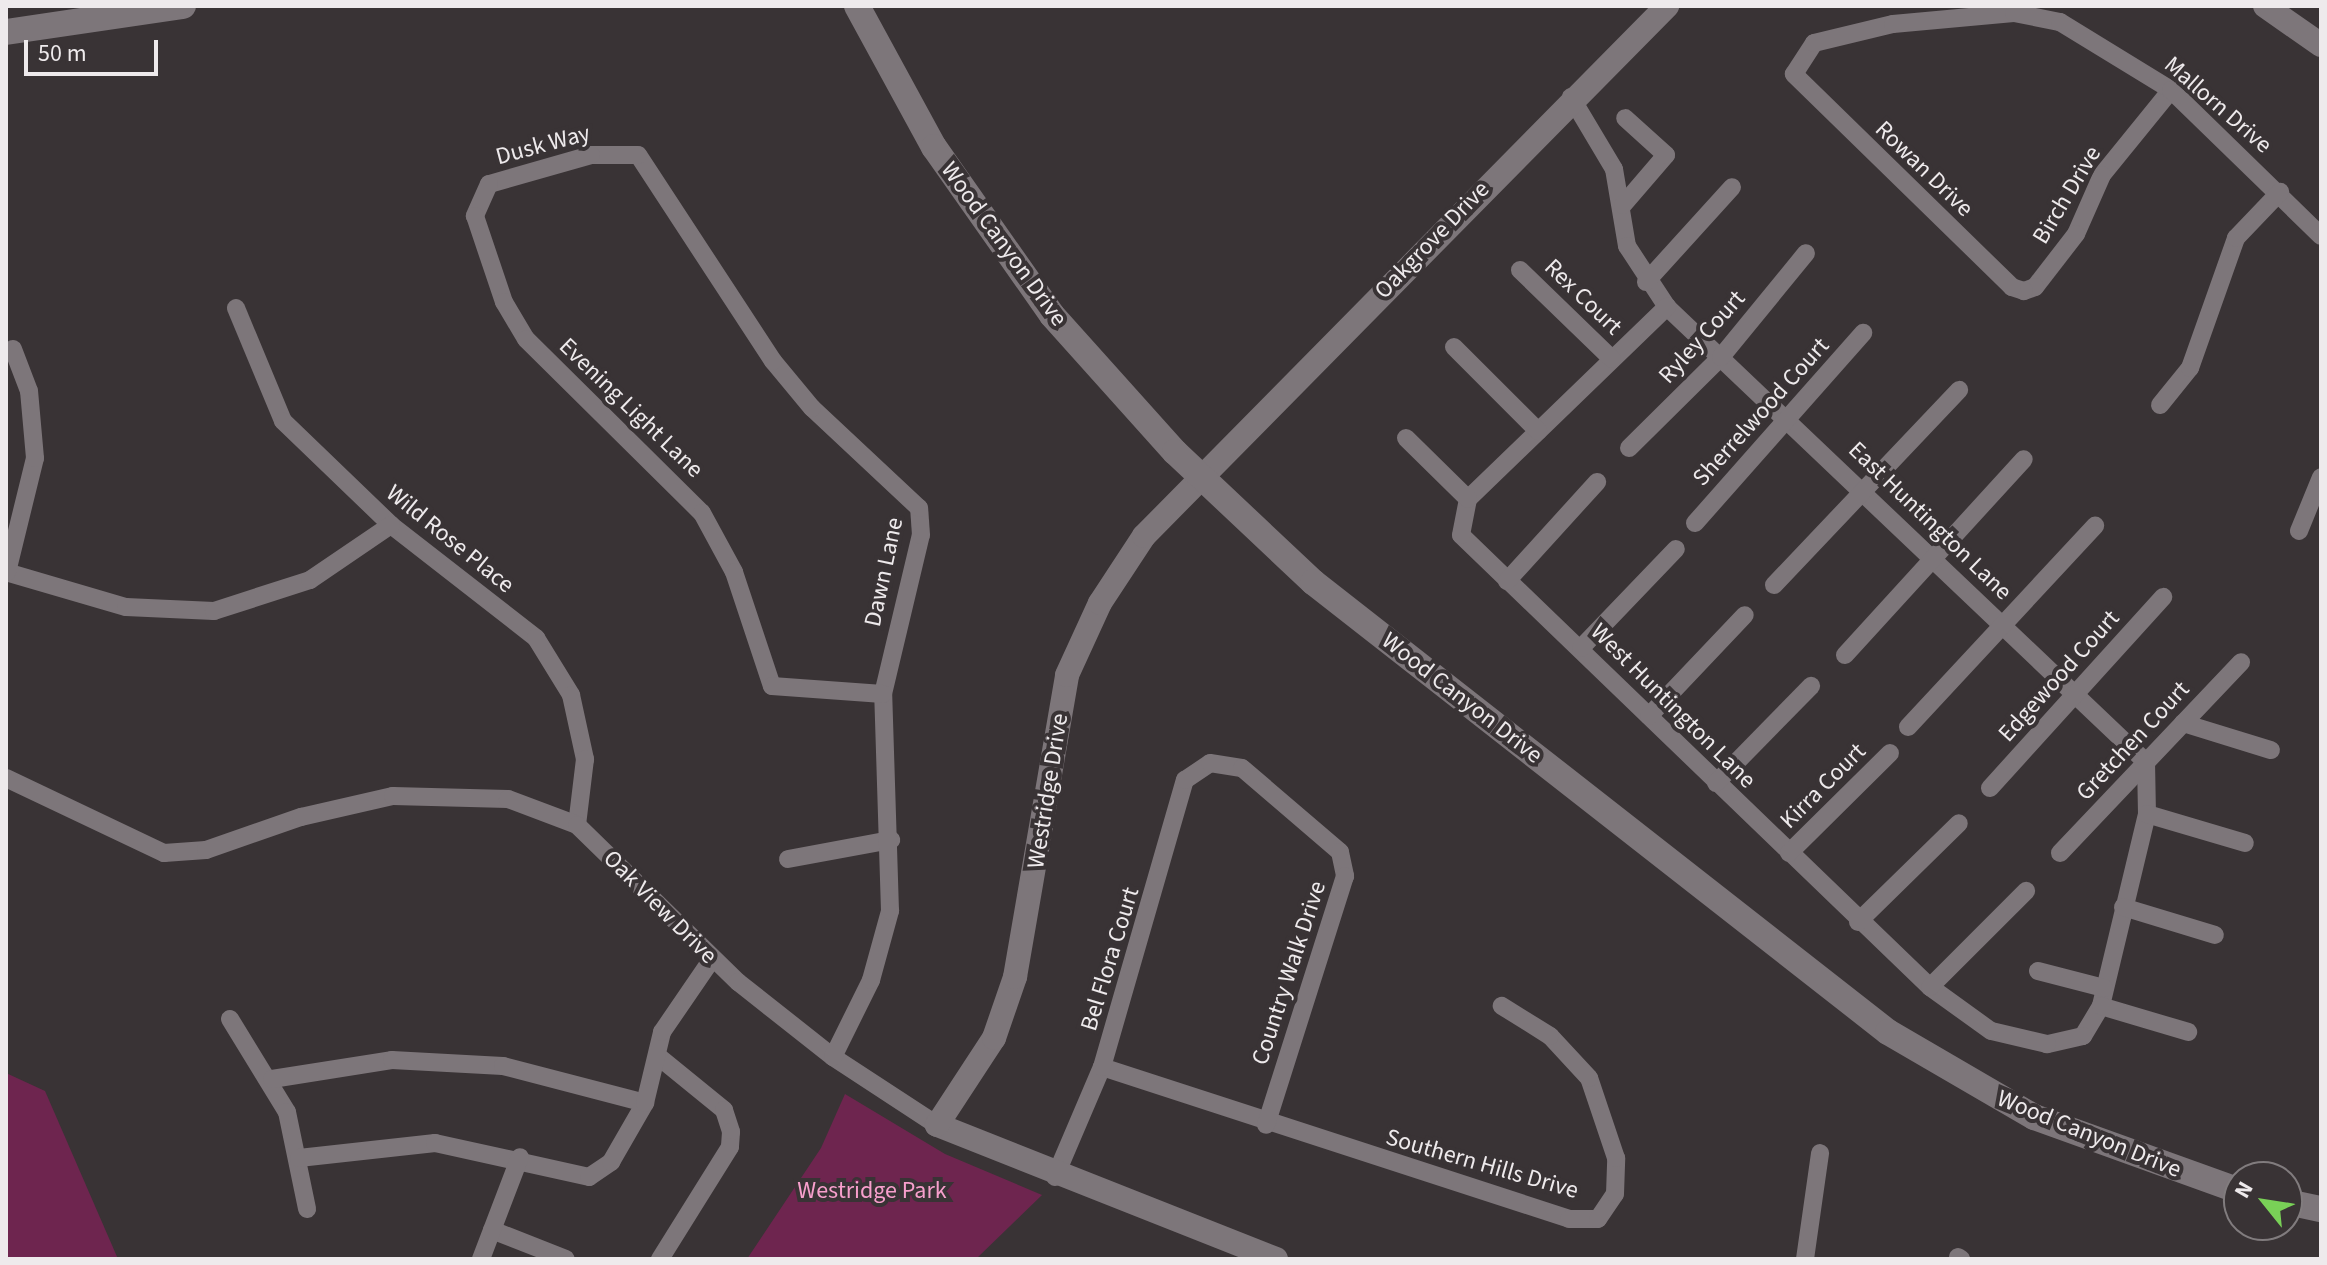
<!DOCTYPE html>
<style>
body{margin:0}
#map{position:relative;width:2327px;height:1265px;overflow:hidden;background:#393335;font-family:"Source Sans 3",sans-serif}
div>[style]{position:absolute}
.green>*{inset:0;background:#6e254f}
.minor>*{height:18px;margin:-9px;padding:0 9px;transform-origin:9px;border-radius:9px;background:#7d767a}
.tertiary>*{height:24px;margin:-12px;padding:0 12px;transform-origin:12px;border-radius:12px;background:#7d767a}
.secondary>*{height:26px;margin:-13px;padding:0 13px;transform-origin:13px;border-radius:13px;background:#7d767a}
span{translate:-50% -50%;white-space:nowrap;text-align:center;line-height:1.15;-webkit-text-stroke:8px #393335;paint-order:stroke}
.street-label{font-size:24px;color:#eeeaec}
.park-label{font-size:24px;color:#f79fcc}
.frame{position:absolute;inset:0;border:8px solid #eeeaec;pointer-events:none}
.north{position:absolute;left:2223px;top:1161px;width:80px;height:80px;box-sizing:border-box;background:#393335;border:2px solid #817c7e;border-radius:50%;rotate:300deg;font-size:22px;font-weight:700;line-height:32px;text-align:center;color:#eeeaec}
.north::after{content:'';display:block;margin:auto;width:28px;height:36px;background:#79d157;clip-path:polygon(50% 0,100% 100%,50% 72%,0 100%)}
.scale{position:absolute;left:24px;top:40px;width:134px;height:36px;box-sizing:border-box;border:4px solid #eeeaec;border-top:0;padding-left:10px;font-size:24px;line-height:28px;white-space:nowrap;color:#eeeaec;-webkit-text-stroke:6px #393335;paint-order:stroke}
</style>
<div id="map">
<div class="green">
<i style="clip-path:polygon(6px 1073px,45px 1091px,118px 1259px,6px 1259px)"></i>
<i style="clip-path:polygon(845px 1094px,945px 1154px,1042px 1195px,976px 1259px,747px 1259px,821px 1148px)"></i>
</div>
<div class="minor">
<i style="left:2171px;top:90px;width:109px;rotate:129.1deg"></i>
<i style="left:2102px;top:175px;width:64px;rotate:113.8deg"></i>
<i style="left:2076px;top:234px;width:67px;rotate:127.7deg"></i>
<i style="left:2035px;top:287px;width:12px;rotate:160deg"></i>
<i style="left:2024px;top:291px;width:13px;rotate:-162deg"></i>
<i style="left:2012px;top:287px;width:305px;rotate:-135.7deg"></i>
<i style="left:1794px;top:74px;width:37px;rotate:-57deg"></i>
<i style="left:1814px;top:43px;width:81px;rotate:-13.5deg"></i>
<i style="left:1893px;top:24px;width:121px;rotate:-5.2deg"></i>
<i style="left:2014px;top:13px;width:47px;rotate:11.1deg"></i>
<i style="left:2060px;top:22px;width:130px;rotate:31.5deg"></i>
<i style="left:2171px;top:90px;width:209px;rotate:44.2deg"></i>
<i style="left:1571px;top:97px;width:84px;rotate:59.2deg"></i>
<i style="left:1614px;top:169px;width:78px;rotate:80.4deg"></i>
<i style="left:1627px;top:246px;width:73px;rotate:56.7deg"></i>
<i style="left:1667px;top:307px;width:661px;rotate:43.53deg"></i>
<i style="left:2146px;top:762px;width:52px;rotate:88.9deg"></i>
<i style="left:2147px;top:814px;width:197px;rotate:103.5deg"></i>
<i style="left:2101px;top:1006px;width:35px;rotate:121deg"></i>
<i style="left:2083px;top:1036px;width:37px;rotate:167deg"></i>
<i style="left:2047px;top:1044px;width:57px;rotate:-166.9deg"></i>
<i style="left:1991px;top:1031px;width:75px;rotate:-144.2deg"></i>
<i style="left:1930px;top:987px;width:651px;rotate:-136.06deg"></i>
<i style="left:1461px;top:535px;width:37px;rotate:-79deg"></i>
<i style="left:1468px;top:499px;width:277px;rotate:-44deg"></i>
<i style="left:1623px;top:205px;width:66px;rotate:-49.3deg"></i>
<i style="left:1666px;top:155px;width:55px;rotate:-137.9deg"></i>
<i style="left:1520px;top:270px;width:128px;rotate:44.1deg"></i>
<i style="left:1646px;top:282px;width:128px;rotate:-47.8deg"></i>
<i style="left:236px;top:308px;width:122px;rotate:67.4deg"></i>
<i style="left:283px;top:421px;width:150px;rotate:43.9deg"></i>
<i style="left:391px;top:525px;width:184px;rotate:37.9deg"></i>
<i style="left:536px;top:638px;width:67px;rotate:58.4deg"></i>
<i style="left:571px;top:695px;width:66px;rotate:77.7deg"></i>
<i style="left:585px;top:759px;width:66px;rotate:96.9deg"></i>
<i style="left:1454px;top:347px;width:119px;rotate:45deg"></i>
<i style="left:2160px;top:405px;width:48px;rotate:-51deg"></i>
<i style="left:2190px;top:368px;width:138px;rotate:-70.5deg"></i>
<i style="left:2236px;top:238px;width:64px;rotate:-46.3deg"></i>
<i style="left:1406px;top:438px;width:87px;rotate:44.5deg"></i>
<i style="left:1629px;top:448px;width:129px;rotate:-44.7deg"></i>
<i style="left:1721px;top:357px;width:134px;rotate:-50.7deg"></i>
<i style="left:1695px;top:523px;width:254px;rotate:-48.5deg"></i>
<i style="left:2299px;top:531px;width:58px;rotate:-67.8deg"></i>
<i style="left:6px;top:572px;width:125px;rotate:16.3deg"></i>
<i style="left:126px;top:607px;width:88px;rotate:2.6deg"></i>
<i style="left:214px;top:611px;width:101px;rotate:-17.9deg"></i>
<i style="left:310px;top:580px;width:98px;rotate:-34.2deg"></i>
<i style="left:7px;top:572px;width:117px;rotate:-76.2deg"></i>
<i style="left:35px;top:458px;width:67px;rotate:-95.1deg"></i>
<i style="left:29px;top:391px;width:45px;rotate:-110.9deg"></i>
<i style="left:1507px;top:581px;width:134px;rotate:-47.7deg"></i>
<i style="left:1774px;top:585px;width:269px;rotate:-46.5deg"></i>
<i style="left:1581px;top:648px;width:137px;rotate:-46.2deg"></i>
<i style="left:1845px;top:655px;width:265px;rotate:-47.6deg"></i>
<i style="left:1649px;top:716px;width:139px;rotate:-46.5deg"></i>
<i style="left:2183px;top:723px;width:92px;rotate:17.1deg"></i>
<i style="left:1908px;top:727px;width:275px;rotate:-47.1deg"></i>
<i style="left:6px;top:778px;width:175px;rotate:25.4deg"></i>
<i style="left:164px;top:853px;width:42px;rotate:-4.1deg"></i>
<i style="left:206px;top:850px;width:101px;rotate:-19.2deg"></i>
<i style="left:301px;top:817px;width:94px;rotate:-12.9deg"></i>
<i style="left:393px;top:796px;width:115px;rotate:1.5deg"></i>
<i style="left:508px;top:799px;width:74px;rotate:20.6deg"></i>
<i style="left:577px;top:825px;width:225px;rotate:44.3deg"></i>
<i style="left:738px;top:982px;width:121px;rotate:38.3deg"></i>
<i style="left:833px;top:1057px;width:124px;rotate:33.2deg"></i>
<i style="left:1716px;top:783px;width:136px;rotate:-45.6deg"></i>
<i style="left:1990px;top:788px;width:258px;rotate:-47.8deg"></i>
<i style="left:2147px;top:814px;width:102px;rotate:16.5deg"></i>
<i style="left:1789px;top:853px;width:142px;rotate:-44.7deg"></i>
<i style="left:2060px;top:853px;width:263px;rotate:-46.5deg"></i>
<i style="left:788px;top:859px;width:105px;rotate:-10.5deg"></i>
<i style="left:2123px;top:907px;width:96px;rotate:16.9deg"></i>
<i style="left:1858px;top:922px;width:141px;rotate:-44.4deg"></i>
<i style="left:2038px;top:971px;width:68px;rotate:14.4deg"></i>
<i style="left:1930px;top:987px;width:136px;rotate:-45deg"></i>
<i style="left:2101px;top:1006px;width:91px;rotate:16.6deg"></i>
<i style="left:230px;top:1019px;width:109px;rotate:58.5deg"></i>
<i style="left:287px;top:1112px;width:99px;rotate:78.3deg"></i>
<i style="left:659px;top:1057px;width:84px;rotate:39.2deg"></i>
<i style="left:724px;top:1110px;width:23px;rotate:72deg"></i>
<i style="left:731px;top:1132px;width:15px;rotate:94deg"></i>
<i style="left:730px;top:1147px;width:132px;rotate:122deg"></i>
<i style="left:833px;top:1057px;width:86px;rotate:-63.7deg"></i>
<i style="left:871px;top:980px;width:72px;rotate:-74.6deg"></i>
<i style="left:890px;top:911px;width:217px;rotate:-91.8deg"></i>
<i style="left:883px;top:694px;width:163px;rotate:-76.6deg"></i>
<i style="left:921px;top:535px;width:27px;rotate:-94deg"></i>
<i style="left:919px;top:508px;width:146px;rotate:-136.9deg"></i>
<i style="left:812px;top:408px;width:61px;rotate:-129.7deg"></i>
<i style="left:773px;top:361px;width:246px;rotate:-123.2deg"></i>
<i style="left:638px;top:155px;width:47px;rotate:180deg"></i>
<i style="left:591px;top:155px;width:106px;rotate:164.1deg"></i>
<i style="left:489px;top:184px;width:35px;rotate:114deg"></i>
<i style="left:475px;top:216px;width:91px;rotate:71.4deg"></i>
<i style="left:504px;top:302px;width:43px;rotate:59.3deg"></i>
<i style="left:526px;top:339px;width:247px;rotate:44.7deg"></i>
<i style="left:702px;top:513px;width:67px;rotate:61.5deg"></i>
<i style="left:734px;top:572px;width:120px;rotate:71.6deg"></i>
<i style="left:772px;top:686px;width:111px;rotate:4.1deg"></i>
<i style="left:1102px;top:1067px;width:491px;rotate:18deg"></i>
<i style="left:1569px;top:1219px;width:29px"></i>
<i style="left:1598px;top:1219px;width:30px;rotate:-56deg"></i>
<i style="left:1615px;top:1194px;width:36px;rotate:-88deg"></i>
<i style="left:1616px;top:1158px;width:84px;rotate:-108.6deg"></i>
<i style="left:1589px;top:1078px;width:57px;rotate:-132.9deg"></i>
<i style="left:1550px;top:1036px;width:57px;rotate:-148deg"></i>
<i style="left:272px;top:1079px;width:121px;rotate:-9deg"></i>
<i style="left:392px;top:1060px;width:111px;rotate:3.1deg"></i>
<i style="left:503px;top:1066px;width:147px;rotate:14.6deg"></i>
<i style="left:299px;top:1158px;width:137px;rotate:-6.3deg"></i>
<i style="left:435px;top:1143px;width:158px;rotate:12.4deg"></i>
<i style="left:589px;top:1177px;width:27px;rotate:-34deg"></i>
<i style="left:611px;top:1162px;width:68px;rotate:-60deg"></i>
<i style="left:645px;top:1103px;width:73px;rotate:-76.5deg"></i>
<i style="left:662px;top:1032px;width:88px;rotate:-55.6deg"></i>
<i style="left:1055px;top:1177px;width:120px;rotate:-66.9deg"></i>
<i style="left:1102px;top:1067px;width:299px;rotate:-73.9deg"></i>
<i style="left:1185px;top:780px;width:30px;rotate:-34deg"></i>
<i style="left:1210px;top:763px;width:32px;rotate:9deg"></i>
<i style="left:1242px;top:768px;width:129px;rotate:40.6deg"></i>
<i style="left:1340px;top:852px;width:25px;rotate:78deg"></i>
<i style="left:1345px;top:876px;width:261px;rotate:107.6deg"></i>
<i style="left:492px;top:1230px;width:79px;rotate:21.4deg"></i>
<i style="left:1958px;top:1257px;width:4px;rotate:34deg"></i>
<i style="left:481px;top:1259px;width:109px;rotate:-69.1deg"></i>
<i style="left:1805px;top:1259px;width:107px;rotate:-81.9deg"></i>
</div>
<div class="tertiary">
<i style="left:2265px;top:6px;width:68px;rotate:34.9deg"></i>
<i style="left:1276px;top:1259px;width:365px;rotate:-158.4deg"></i>
<i style="left:937px;top:1125px;width:104px;rotate:-56.8deg"></i>
<i style="left:994px;top:1038px;width:65px;rotate:-71deg"></i>
<i style="left:1015px;top:977px;width:306px;rotate:-80.2deg"></i>
<i style="left:1067px;top:675px;width:79px;rotate:-65.4deg"></i>
<i style="left:1100px;top:603px;width:80px;rotate:-56.7deg"></i>
<i style="left:1144px;top:536px;width:745px;rotate:-45.38deg"></i>
</div>
<div class="secondary">
<i style="left:857px;top:6px;width:161px;rotate:61.4deg"></i>
<i style="left:934px;top:147px;width:205px;rotate:54.9deg"></i>
<i style="left:1052px;top:315px;width:184px;rotate:48.1deg"></i>
<i style="left:1175px;top:452px;width:190px;rotate:43.3deg"></i>
<i style="left:1313px;top:582px;width:730px;rotate:38.05deg"></i>
<i style="left:1888px;top:1032px;width:169px;rotate:30.2deg"></i>
<i style="left:2034px;top:1117px;width:218px;rotate:19.8deg"></i>
<i style="left:6px;top:32px;width:179px;rotate:-8.4deg"></i>
<i style="left:2287px;top:1202px;width:35px;rotate:12deg"></i>
</div>
<div class="street-label">
<span style="left:2218px;top:105px;rotate:41deg">Mallorn Drive</span>
<span style="left:543px;top:145px;rotate:-15deg">Dusk Way</span>
<span style="left:1924px;top:169px;rotate:44deg">Rowan Drive</span>
<span style="left:2067px;top:195px;rotate:-59deg">Birch Drive</span>
<span style="left:1432px;top:240px;rotate:-46deg">Oakgrove Drive</span>
<span style="left:1004px;top:244px;rotate:54deg">Wood Canyon Drive</span>
<span style="left:1583px;top:297px;rotate:44deg">Rex Court</span>
<span style="left:1702px;top:337px;rotate:-48deg">Ryley Court</span>
<span style="left:631px;top:408px;rotate:44deg">Evening Light Lane</span>
<span style="left:1761px;top:412px;rotate:-48deg">Sherrelwood Court</span>
<span style="left:1930px;top:521px;rotate:44deg">East Huntington Lane</span>
<span style="left:450px;top:539px;rotate:39deg">Wild Rose Place</span>
<span style="left:884px;top:572px;rotate:-78deg">Dawn Lane</span>
<span style="left:2059px;top:676px;rotate:-48deg">Edgewood Court</span>
<span style="left:1462px;top:698px;rotate:38deg">Wood Canyon Drive</span>
<span style="left:1673px;top:706px;rotate:45deg">West Huntington Lane</span>
<span style="left:2133px;top:741px;rotate:-47deg">Gretchen Court</span>
<span style="left:1823px;top:786px;rotate:-45deg">Kirra Court</span>
<span style="left:1048px;top:791px;rotate:-81deg">Westridge Drive</span>
<span style="left:660px;top:907px;rotate:45deg">Oak View Drive</span>
<span style="left:1110px;top:959px;rotate:-73deg">Bel Flora Court</span>
<span style="left:1289px;top:973px;rotate:-72deg">Country Walk Drive</span>
<span style="left:2089px;top:1134px;rotate:22deg">Wood Canyon Drive</span>
<span style="left:1482px;top:1164px;rotate:16deg">Southern Hills Drive</span>
</div>
<div class="park-label">
<span style="left:872px;top:1191px">Westridge Park</span>
</div>
<div class="frame"></div>
<div class="north">N</div>
<div class="scale">50 m</div>
</div>
